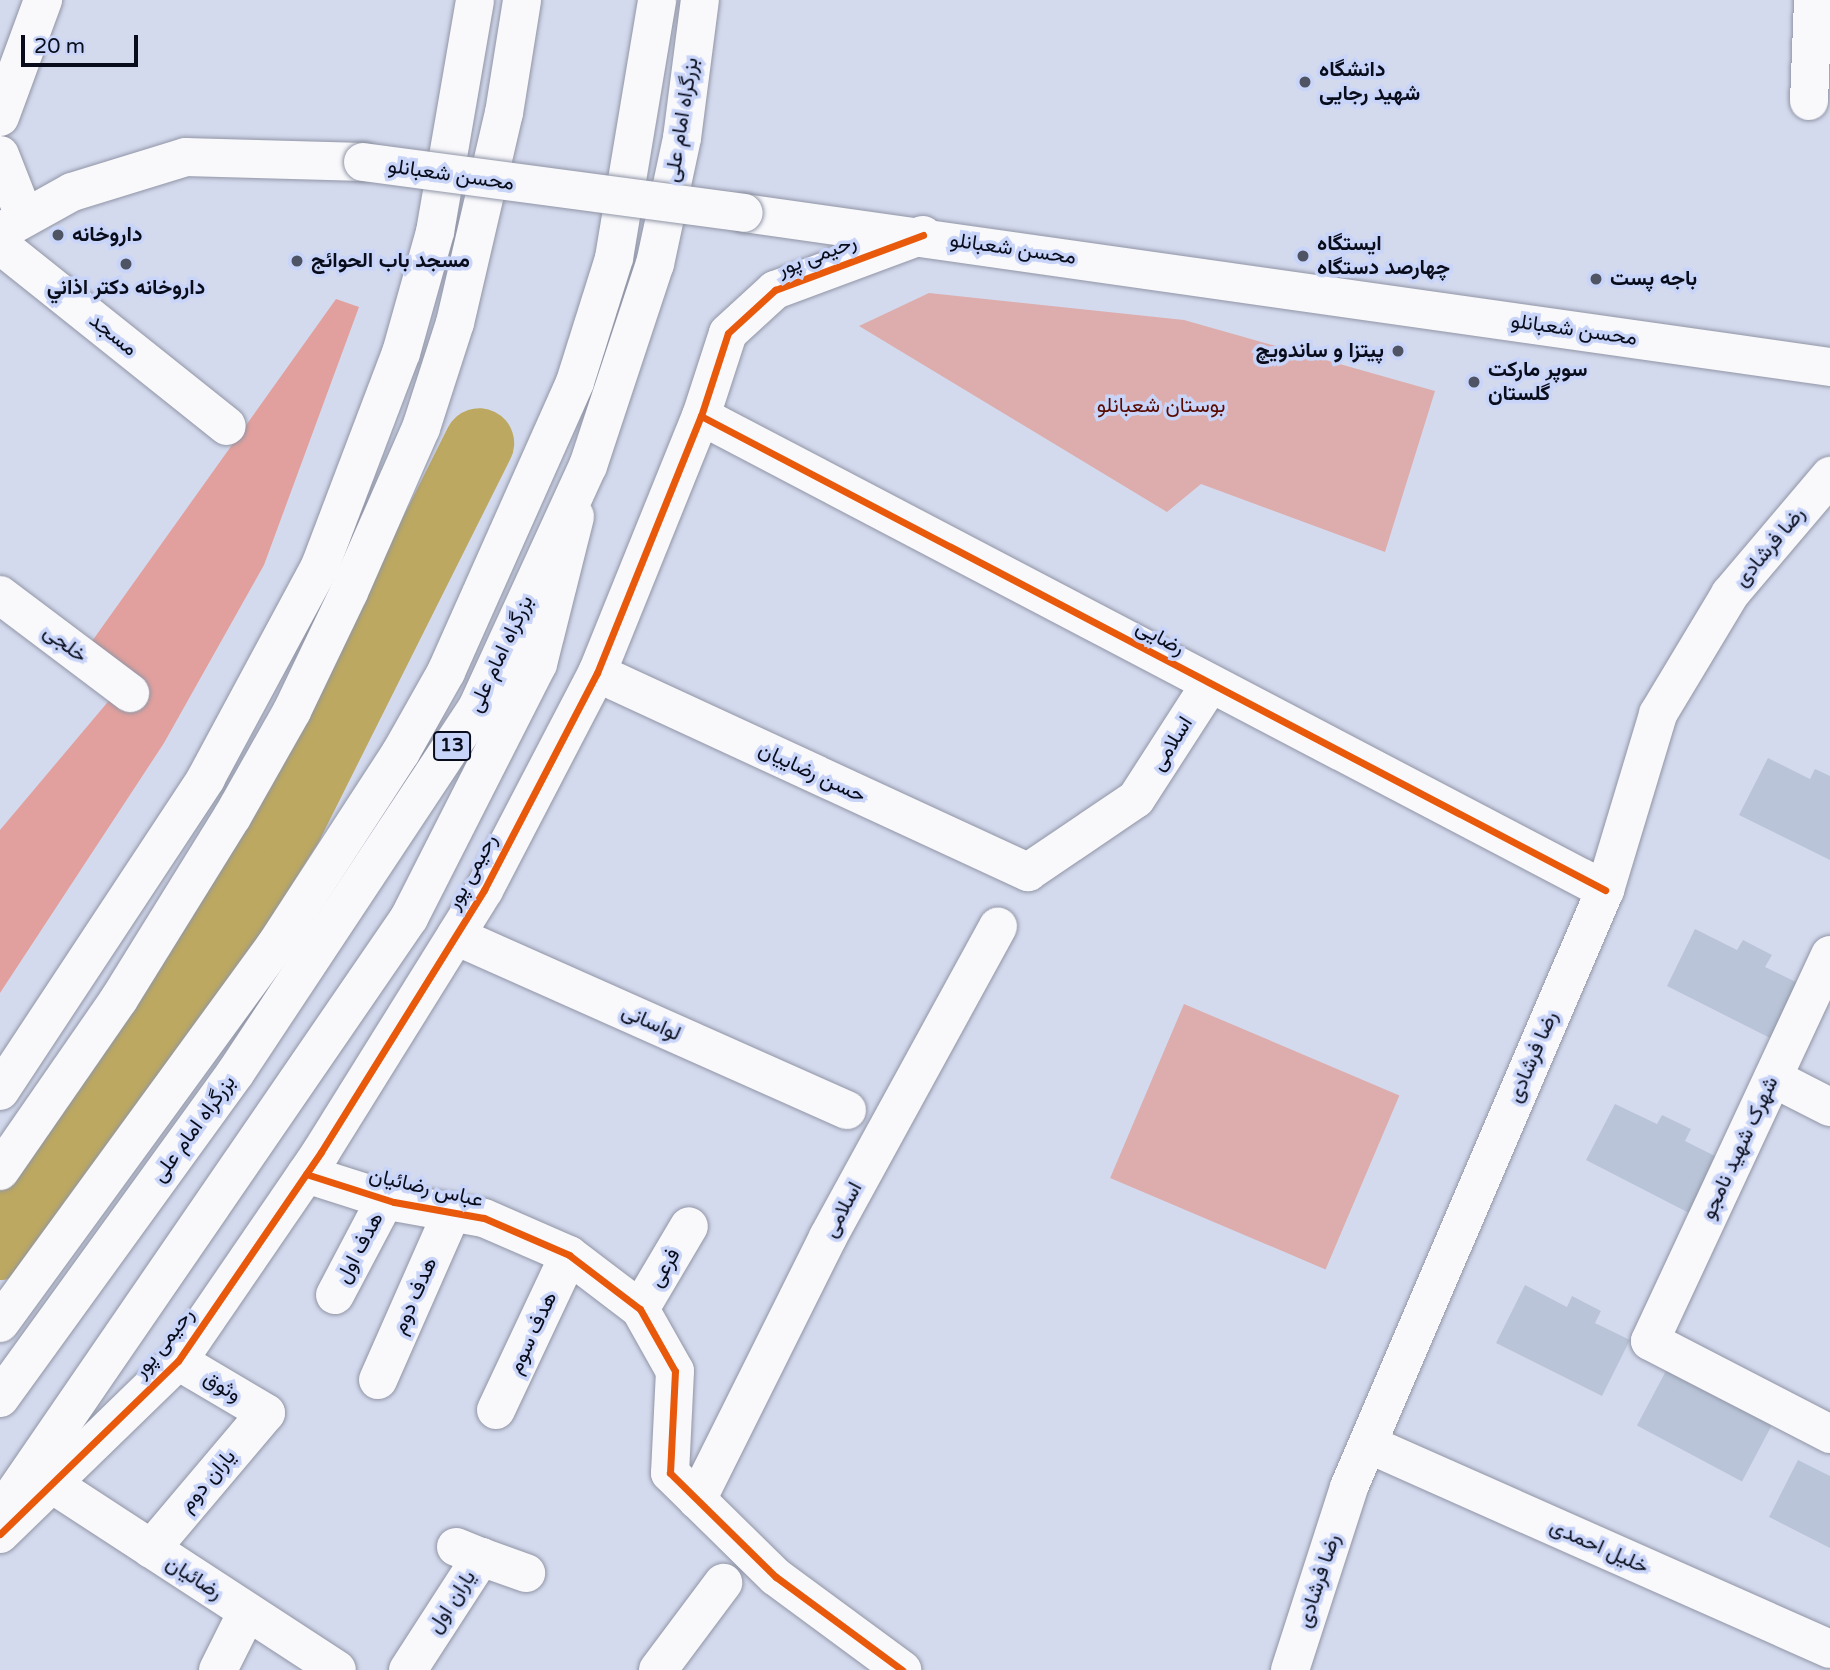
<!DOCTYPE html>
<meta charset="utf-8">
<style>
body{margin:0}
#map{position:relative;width:1830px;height:1670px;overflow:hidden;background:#d4daee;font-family:"Varela Round",Vazirmatn,sans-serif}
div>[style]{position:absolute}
.green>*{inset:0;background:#dcadac;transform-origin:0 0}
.forest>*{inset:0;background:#e1a09d}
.river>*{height:70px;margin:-35px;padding:0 35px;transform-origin:35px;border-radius:35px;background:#bca861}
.building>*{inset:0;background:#b9c4d8;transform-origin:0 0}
.roads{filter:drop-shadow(0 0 2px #9095a5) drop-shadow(0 0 2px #9095a5)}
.minor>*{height:38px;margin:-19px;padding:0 19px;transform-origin:19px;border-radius:19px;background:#f9f9fc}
.major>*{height:38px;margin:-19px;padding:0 19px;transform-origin:19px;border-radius:19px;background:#f9f9fc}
.highway>*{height:38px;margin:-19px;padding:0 19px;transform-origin:19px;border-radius:19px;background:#f9f9fc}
.bridges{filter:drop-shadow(0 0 2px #9095a5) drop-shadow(0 0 2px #9095a5)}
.major-bridge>*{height:38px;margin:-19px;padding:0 19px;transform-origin:19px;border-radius:19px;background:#f9f9fc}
.cycleway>*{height:7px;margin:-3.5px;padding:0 3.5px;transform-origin:3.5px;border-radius:3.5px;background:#e8590c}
.dots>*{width:19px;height:19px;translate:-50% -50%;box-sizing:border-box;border:4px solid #c9d4f9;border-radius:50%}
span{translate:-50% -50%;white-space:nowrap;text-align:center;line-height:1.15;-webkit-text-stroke:7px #c9d4f9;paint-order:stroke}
.shield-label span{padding:2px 5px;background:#c9d4f9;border:2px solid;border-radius:5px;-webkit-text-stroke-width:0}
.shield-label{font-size:19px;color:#080c1b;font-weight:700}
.poi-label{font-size:21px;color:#080c1b;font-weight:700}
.left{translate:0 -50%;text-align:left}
.right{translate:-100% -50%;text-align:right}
.street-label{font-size:21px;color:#080c1b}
.park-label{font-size:21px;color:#580900}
.scale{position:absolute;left:21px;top:35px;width:117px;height:32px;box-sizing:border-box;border:4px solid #080c1b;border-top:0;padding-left:9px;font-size:21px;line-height:24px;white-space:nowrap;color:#080c1b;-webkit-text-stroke:5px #c9d4f9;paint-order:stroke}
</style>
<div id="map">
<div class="green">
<i style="clip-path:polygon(929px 293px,1184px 320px,1435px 391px,1385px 552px,1201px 484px,1167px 512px,859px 326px)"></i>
<i style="left:1184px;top:1004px;width:234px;height:189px;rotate:23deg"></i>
</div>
<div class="forest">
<i style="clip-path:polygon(336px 299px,359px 307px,264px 565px,164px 743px,0 993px,0 830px,133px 672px,90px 644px)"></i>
</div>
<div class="river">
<i style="left:0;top:1245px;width:402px;rotate:-54.9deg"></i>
<i style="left:231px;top:916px;width:107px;rotate:-57.9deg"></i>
<i style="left:288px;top:825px;width:427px;rotate:-63.4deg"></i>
</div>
<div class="building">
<i style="clip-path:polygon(1768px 758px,1810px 779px,1815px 769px,1830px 776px,1830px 860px,1739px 815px)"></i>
<i style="clip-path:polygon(1695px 929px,1737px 950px,1743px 940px,1772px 955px,1765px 967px,1800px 984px,1772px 1039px,1667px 986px)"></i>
<i style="clip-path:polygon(1615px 1104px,1657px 1124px,1662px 1115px,1691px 1129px,1685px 1141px,1719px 1158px,1691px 1214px,1586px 1160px)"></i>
<i style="clip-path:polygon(1525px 1285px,1567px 1307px,1572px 1296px,1601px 1311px,1595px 1323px,1630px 1340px,1602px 1396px,1496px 1343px)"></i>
<i style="left:1667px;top:1369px;width:119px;height:64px;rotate:28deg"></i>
<i style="clip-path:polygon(1798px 1460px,1830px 1476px,1830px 1548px,1769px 1517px)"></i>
</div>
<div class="roads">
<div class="minor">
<i style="left:1809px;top:101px;width:101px;rotate:-87.7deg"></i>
<i style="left:0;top:117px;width:125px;rotate:-69.8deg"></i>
<i style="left:0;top:155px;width:66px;rotate:68.5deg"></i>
<i style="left:0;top:245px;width:290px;rotate:38.6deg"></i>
<i style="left:701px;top:416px;width:1021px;rotate:27.67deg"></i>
<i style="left:0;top:595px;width:163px;rotate:37deg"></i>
<i style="left:597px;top:673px;width:475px;rotate:24.8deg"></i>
<i style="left:1028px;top:872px;width:130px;rotate:-34.1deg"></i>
<i style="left:1136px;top:799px;width:137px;rotate:-57.2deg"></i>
<i style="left:456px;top:936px;width:428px;rotate:24deg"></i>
<i style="left:1830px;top:955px;width:426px;rotate:115deg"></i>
<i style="left:1650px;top:1341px;width:203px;rotate:27.3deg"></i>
<i style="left:1773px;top:1078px;width:64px;rotate:27deg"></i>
<i style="left:0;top:1171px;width:209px;rotate:-55.3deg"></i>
<i style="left:119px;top:999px;width:214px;rotate:-58.2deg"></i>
<i style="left:232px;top:817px;width:122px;rotate:-60.5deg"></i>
<i style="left:292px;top:711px;width:132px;rotate:-64.4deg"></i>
<i style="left:349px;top:592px;width:179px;rotate:-66.3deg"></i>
<i style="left:421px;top:428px;width:110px;rotate:-72.1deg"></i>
<i style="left:455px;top:323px;width:216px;rotate:-76.9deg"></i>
<i style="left:504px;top:113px;width:114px;rotate:-80.9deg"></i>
<i style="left:306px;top:1174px;width:92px;rotate:17.7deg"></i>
<i style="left:394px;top:1202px;width:91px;rotate:10.1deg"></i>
<i style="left:484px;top:1218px;width:93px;rotate:23.5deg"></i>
<i style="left:569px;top:1255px;width:89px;rotate:37.3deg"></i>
<i style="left:640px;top:1309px;width:71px;rotate:60.6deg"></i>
<i style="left:675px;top:1371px;width:102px;rotate:92.8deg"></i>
<i style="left:670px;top:1473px;width:148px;rotate:44.5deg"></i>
<i style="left:776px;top:1577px;width:157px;rotate:36.4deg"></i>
<i style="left:335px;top:1295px;width:107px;rotate:-62.2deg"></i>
<i style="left:640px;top:1309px;width:96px;rotate:-59.4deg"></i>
<i style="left:0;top:1323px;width:467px;rotate:-53.9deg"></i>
<i style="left:275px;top:946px;width:231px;rotate:-57deg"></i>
<i style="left:401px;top:752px;width:92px;rotate:-60.6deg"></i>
<i style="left:446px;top:672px;width:317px;rotate:-66deg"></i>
<i style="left:575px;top:382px;width:130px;rotate:-72.5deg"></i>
<i style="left:614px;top:258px;width:262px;rotate:-80.5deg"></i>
<i style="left:378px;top:1380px;width:184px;rotate:-66.2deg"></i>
<i style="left:496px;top:1410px;width:171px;rotate:-64.8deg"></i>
<i style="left:1368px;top:1444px;width:505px;rotate:23.93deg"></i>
<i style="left:52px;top:1484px;width:340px;rotate:33.1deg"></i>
<i style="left:697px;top:1500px;width:294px;rotate:-63.5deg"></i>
<i style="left:828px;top:1237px;width:354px;rotate:-61.3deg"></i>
<i style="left:0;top:1534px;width:248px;rotate:-44.2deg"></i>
<i style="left:178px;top:1361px;width:253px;rotate:-55.6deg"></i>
<i style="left:321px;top:1152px;width:309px;rotate:-58.1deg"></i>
<i style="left:484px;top:890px;width:245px;rotate:-62.5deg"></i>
<i style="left:597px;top:673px;width:277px;rotate:-68deg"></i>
<i style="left:701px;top:416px;width:87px;rotate:-72deg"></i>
<i style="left:728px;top:333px;width:64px;rotate:-42.5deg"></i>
<i style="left:775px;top:290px;width:158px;rotate:-20.4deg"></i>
<i style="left:151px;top:1549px;width:178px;rotate:-49.8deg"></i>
<i style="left:266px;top:1413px;width:102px;rotate:-149.4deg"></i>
<i style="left:481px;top:1557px;width:48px;rotate:19.6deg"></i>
<i style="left:218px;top:1670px;width:65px;rotate:-63.4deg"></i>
<i style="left:408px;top:1670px;width:135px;rotate:-57.1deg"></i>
<i style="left:481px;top:1557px;width:27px;rotate:-158deg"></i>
<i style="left:658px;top:1670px;width:109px;rotate:-53.2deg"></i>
</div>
<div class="major">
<i style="left:744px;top:213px;width:1097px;rotate:8.07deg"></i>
<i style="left:0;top:232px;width:82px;rotate:-29.1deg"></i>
<i style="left:72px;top:192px;width:119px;rotate:-17.1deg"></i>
<i style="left:186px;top:157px;width:177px;rotate:1.6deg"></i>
<i style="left:0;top:1514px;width:723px;rotate:-55.54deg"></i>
<i style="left:409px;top:918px;width:285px;rotate:-63.1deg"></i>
<i style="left:538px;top:664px;width:152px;rotate:-75.9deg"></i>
<i style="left:1290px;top:1670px;width:192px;rotate:-72.1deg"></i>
<i style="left:1349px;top:1487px;width:650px;rotate:-66.79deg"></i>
<i style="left:1605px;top:890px;width:184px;rotate:-73.2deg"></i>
<i style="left:1658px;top:714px;width:140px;rotate:-59deg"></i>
<i style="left:1730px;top:594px;width:155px;rotate:-49.7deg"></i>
</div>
<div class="highway">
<i style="left:0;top:1091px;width:375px;rotate:-56.6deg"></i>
<i style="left:206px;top:778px;width:241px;rotate:-61.7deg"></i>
<i style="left:320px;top:566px;width:228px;rotate:-69.2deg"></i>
<i style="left:401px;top:353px;width:126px;rotate:-74.3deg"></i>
<i style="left:435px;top:232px;width:235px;rotate:-80.2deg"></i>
<i style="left:0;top:1398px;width:402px;rotate:-54.1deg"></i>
<i style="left:236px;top:1072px;width:437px;rotate:-56.5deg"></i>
<i style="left:477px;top:708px;width:266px;rotate:-65.4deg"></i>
<i style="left:588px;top:466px;width:213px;rotate:-71.7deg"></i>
<i style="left:655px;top:264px;width:129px;rotate:-77.9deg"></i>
<i style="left:682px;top:138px;width:139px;rotate:-82.6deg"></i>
</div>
</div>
<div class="bridges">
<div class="major-bridge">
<i style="left:363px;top:162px;width:384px;rotate:7.6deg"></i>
</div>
</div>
<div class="cycleway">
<i style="left:701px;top:416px;width:1021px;rotate:27.67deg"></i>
<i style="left:306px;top:1174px;width:92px;rotate:17.7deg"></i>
<i style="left:394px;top:1202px;width:91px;rotate:10.1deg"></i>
<i style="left:484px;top:1218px;width:93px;rotate:23.5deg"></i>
<i style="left:569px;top:1255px;width:89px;rotate:37.3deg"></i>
<i style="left:640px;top:1309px;width:71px;rotate:60.6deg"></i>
<i style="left:675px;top:1371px;width:102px;rotate:92.8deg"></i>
<i style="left:670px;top:1473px;width:148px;rotate:44.5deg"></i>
<i style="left:776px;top:1577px;width:157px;rotate:36.4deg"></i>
<i style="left:0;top:1534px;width:248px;rotate:-44.2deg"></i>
<i style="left:178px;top:1361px;width:253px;rotate:-55.6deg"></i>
<i style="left:321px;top:1152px;width:309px;rotate:-58.1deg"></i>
<i style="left:484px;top:890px;width:245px;rotate:-62.5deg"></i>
<i style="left:597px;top:673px;width:277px;rotate:-68deg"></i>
<i style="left:701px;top:416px;width:87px;rotate:-72deg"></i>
<i style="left:728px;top:333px;width:64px;rotate:-42.5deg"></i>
<i style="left:775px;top:290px;width:158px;rotate:-20.4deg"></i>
</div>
<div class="dots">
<i style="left:1305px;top:82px;background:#4f5465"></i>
<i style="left:58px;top:235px;background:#4f5465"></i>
<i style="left:1303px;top:256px;background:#4f5465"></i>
<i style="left:297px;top:261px;background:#4f5465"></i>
<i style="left:126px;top:264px;background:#4f5465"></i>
<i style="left:1596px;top:279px;background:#4f5465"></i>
<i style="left:1398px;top:351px;background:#4f5465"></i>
<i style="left:1474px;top:382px;background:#4f5465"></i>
</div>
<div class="shield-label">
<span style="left:452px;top:746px">13</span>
</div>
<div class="poi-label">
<span class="left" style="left:1319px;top:82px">دانشگاه<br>شهید رجایی</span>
<span class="left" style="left:72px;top:235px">داروخانه</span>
<span class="left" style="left:1317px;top:256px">ایستگاه<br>چهارصد دستگاه</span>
<span class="left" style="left:311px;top:261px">مسجد باب الحوائج</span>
<span class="left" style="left:1610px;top:279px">باجه پست</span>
<span style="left:126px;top:288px">داروخانه دكتر اذاني</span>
<span class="right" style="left:1384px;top:351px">پیتزا و ساندویچ</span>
<span class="left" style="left:1488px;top:382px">سوپر مارکت<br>گلستان</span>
</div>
<div class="street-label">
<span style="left:682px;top:120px;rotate:-81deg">بزرگراه امام علی</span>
<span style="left:451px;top:175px;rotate:8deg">محسن شعبانلو</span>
<span style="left:1013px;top:249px;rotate:8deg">محسن شعبانلو</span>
<span style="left:817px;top:256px;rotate:-21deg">رحیمی پور</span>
<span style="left:1574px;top:330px;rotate:8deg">محسن شعبانلو</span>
<span style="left:113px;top:335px;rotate:39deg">مسجد</span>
<span style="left:1770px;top:547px;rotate:-50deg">رضا فرشادی</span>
<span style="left:1160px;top:638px;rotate:28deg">رضایی</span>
<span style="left:65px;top:644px;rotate:37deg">خلجی</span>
<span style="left:501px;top:654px;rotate:-65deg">بزرگراه امام علی</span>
<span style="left:1172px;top:744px;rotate:-58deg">اسلامی</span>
<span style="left:812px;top:773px;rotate:25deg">حسن رضاییان</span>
<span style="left:472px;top:872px;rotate:-61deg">رحیمی پور</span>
<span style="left:651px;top:1023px;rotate:24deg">لواسانی</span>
<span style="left:1533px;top:1057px;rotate:-67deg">رضا فرشادی</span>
<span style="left:194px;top:1129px;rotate:-54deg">بزرگراه امام علی</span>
<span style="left:1740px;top:1148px;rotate:-65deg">شهرک شهید نامجو</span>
<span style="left:426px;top:1188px;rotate:13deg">عباس رضائیان</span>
<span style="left:843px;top:1210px;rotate:-62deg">اسلامی</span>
<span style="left:360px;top:1248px;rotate:-62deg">هدف اول</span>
<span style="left:665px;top:1268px;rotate:-59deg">فرعی</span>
<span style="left:415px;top:1296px;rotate:-66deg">هدف دوم</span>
<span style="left:533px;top:1333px;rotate:-65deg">هدف سوم</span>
<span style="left:164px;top:1343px;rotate:-51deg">رحیمی پور</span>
<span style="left:222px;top:1387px;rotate:31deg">وثوق</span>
<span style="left:208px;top:1481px;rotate:-50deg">یاران دوم</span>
<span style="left:1599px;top:1547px;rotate:24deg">خلیل احمدی</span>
<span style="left:194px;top:1578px;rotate:33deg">رضائیان</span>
<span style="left:1319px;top:1581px;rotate:-72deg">رضا فرشادی</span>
<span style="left:452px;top:1602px;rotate:-57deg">یاران اول</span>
</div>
<div class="park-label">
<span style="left:1161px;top:406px">بوستان شعبانلو</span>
</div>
<div class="scale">20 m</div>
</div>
